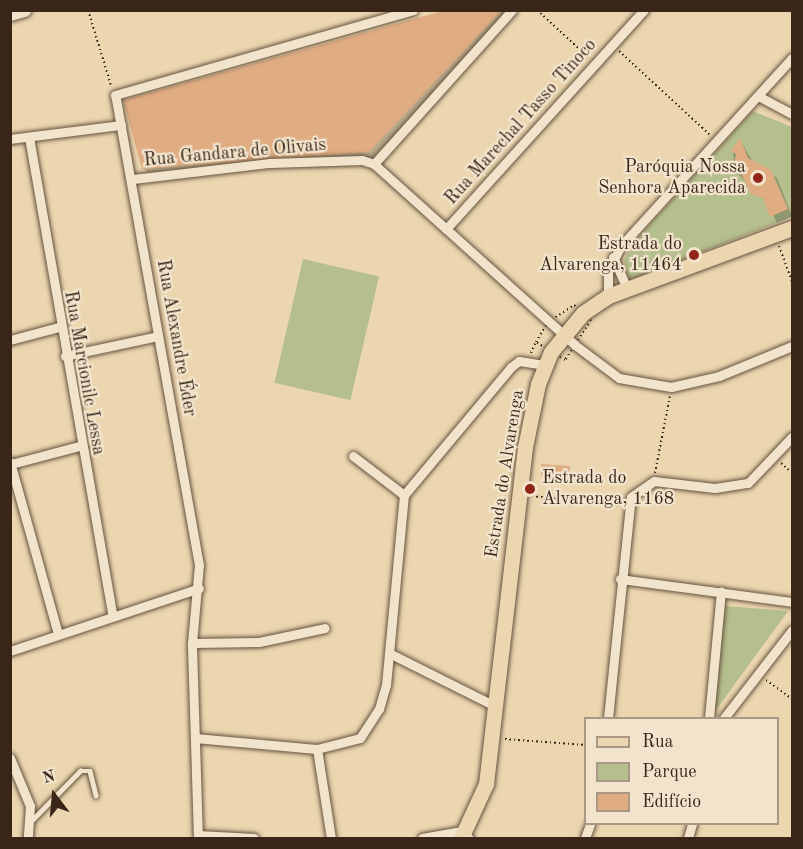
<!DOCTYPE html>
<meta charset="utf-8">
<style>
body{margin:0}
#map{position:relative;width:803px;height:849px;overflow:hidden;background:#ebd6b0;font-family:"Old Standard TT",serif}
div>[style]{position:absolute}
.green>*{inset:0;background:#b5be8d;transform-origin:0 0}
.shadow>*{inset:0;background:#0003}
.building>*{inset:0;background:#e0ad83}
.path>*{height:2px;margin-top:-1px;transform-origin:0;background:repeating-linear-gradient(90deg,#392618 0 1.5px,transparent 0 4.5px)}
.roads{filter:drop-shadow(0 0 2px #66523e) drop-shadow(0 0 2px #66523e)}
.lane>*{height:4.5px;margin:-2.25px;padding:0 2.25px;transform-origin:2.25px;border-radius:2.25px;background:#f2e4cc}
.street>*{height:9px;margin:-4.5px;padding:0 4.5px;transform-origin:4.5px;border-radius:4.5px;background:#f2e4cc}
.secondary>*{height:14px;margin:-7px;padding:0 7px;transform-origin:7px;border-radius:7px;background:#f2e4cc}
.primary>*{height:15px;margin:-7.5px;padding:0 7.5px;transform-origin:7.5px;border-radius:7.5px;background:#ebd6b0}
.dots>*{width:16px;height:16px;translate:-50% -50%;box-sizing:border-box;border:3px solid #f2e4cc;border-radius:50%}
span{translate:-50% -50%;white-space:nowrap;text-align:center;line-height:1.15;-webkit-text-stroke:4.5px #f2e4cc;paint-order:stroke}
.street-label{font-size:18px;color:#392618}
.poi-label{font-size:18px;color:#392618}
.right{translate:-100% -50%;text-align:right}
.left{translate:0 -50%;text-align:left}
.frame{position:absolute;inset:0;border:12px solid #392618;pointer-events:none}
.legend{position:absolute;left:584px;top:717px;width:195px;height:108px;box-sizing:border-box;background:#f2e4cc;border:2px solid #a89884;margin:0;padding:8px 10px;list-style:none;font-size:18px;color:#392618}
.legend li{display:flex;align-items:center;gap:12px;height:30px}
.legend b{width:30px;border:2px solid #a89884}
.north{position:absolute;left:24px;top:765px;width:60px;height:60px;-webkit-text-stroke:4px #f2e4cc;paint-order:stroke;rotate:344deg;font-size:16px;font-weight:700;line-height:24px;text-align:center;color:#392618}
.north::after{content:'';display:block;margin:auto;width:21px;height:27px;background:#392618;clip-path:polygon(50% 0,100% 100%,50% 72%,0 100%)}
</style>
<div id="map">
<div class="green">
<i style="clip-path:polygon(753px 111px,792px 127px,792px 217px,629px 280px,624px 261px,630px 246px)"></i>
<i style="left:303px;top:259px;width:78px;height:127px;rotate:13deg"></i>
<i style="clip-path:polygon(725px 606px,788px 611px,713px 714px)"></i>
</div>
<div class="shadow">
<i style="clip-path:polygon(465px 10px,507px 10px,376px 159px,150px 175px,143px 168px)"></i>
<i style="clip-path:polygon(740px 140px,753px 162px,777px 178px,792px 216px,777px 223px,766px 202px,735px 171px,733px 151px)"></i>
<i style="clip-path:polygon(569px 468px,571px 482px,542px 475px)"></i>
</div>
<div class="building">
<i style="clip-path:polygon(446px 10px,502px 10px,369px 152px,142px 169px,123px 100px)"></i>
<i style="clip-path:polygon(740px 138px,748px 158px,771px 170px,788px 209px,770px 217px,763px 198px,751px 194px,741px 173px,733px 172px,736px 154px,731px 151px)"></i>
<i style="clip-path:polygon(541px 464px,570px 466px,569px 480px,541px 475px)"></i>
</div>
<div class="path">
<i style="left:88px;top:10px;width:78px;rotate:73deg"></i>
<i style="left:537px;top:10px;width:69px;rotate:42.7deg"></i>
<i style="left:619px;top:51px;width:124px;rotate:42.7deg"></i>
<i style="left:779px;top:246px;width:38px;rotate:70deg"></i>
<i style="left:574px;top:305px;width:23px;rotate:41deg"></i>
<i style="left:591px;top:320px;width:48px;rotate:123deg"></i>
<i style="left:565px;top:360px;width:34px;rotate:-148deg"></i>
<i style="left:536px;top:342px;width:23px;rotate:-59deg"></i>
<i style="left:548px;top:322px;width:31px;rotate:-33deg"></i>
<i style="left:531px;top:353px;width:12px;rotate:-66deg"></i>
<i style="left:781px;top:463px;width:15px;rotate:42deg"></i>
<i style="left:655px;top:473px;width:78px;rotate:-79deg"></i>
<i style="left:532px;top:496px;width:90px;rotate:6.4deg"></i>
<i style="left:766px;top:680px;width:32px;rotate:36deg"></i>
<i style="left:505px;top:739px;width:81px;rotate:4.2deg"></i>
</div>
<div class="roads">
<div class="lane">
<i style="left:32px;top:820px;width:69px;rotate:-45.6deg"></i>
<i style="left:80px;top:771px;width:10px"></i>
<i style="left:90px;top:771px;width:25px;rotate:76deg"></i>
</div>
<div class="street">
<i style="left:760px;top:97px;width:36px;rotate:28deg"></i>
<i style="left:29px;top:137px;width:485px;rotate:80.1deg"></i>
<i style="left:10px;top:139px;width:112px;rotate:-7.2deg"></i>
<i style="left:374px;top:164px;width:207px;rotate:-48.1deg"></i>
<i style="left:133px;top:179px;width:138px;rotate:-6.7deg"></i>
<i style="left:270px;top:163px;width:92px;rotate:-1.9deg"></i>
<i style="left:362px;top:160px;width:13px;rotate:18deg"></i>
<i style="left:374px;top:164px;width:270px;rotate:42deg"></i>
<i style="left:575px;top:345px;width:55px;rotate:36.9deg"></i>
<i style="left:619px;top:378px;width:53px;rotate:9.8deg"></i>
<i style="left:671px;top:387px;width:49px;rotate:-12.9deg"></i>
<i style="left:719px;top:376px;width:79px;rotate:-22.3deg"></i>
<i style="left:446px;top:229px;width:295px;rotate:-47.9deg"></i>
<i style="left:613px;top:257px;width:35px;rotate:66deg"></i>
<i style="left:608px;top:296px;width:25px;rotate:-90deg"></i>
<i style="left:608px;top:271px;width:27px;rotate:-63deg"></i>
<i style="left:620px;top:247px;width:256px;rotate:-47.7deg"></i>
<i style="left:10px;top:340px;width:51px;rotate:-14.9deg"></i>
<i style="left:65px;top:356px;width:95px;rotate:-12.1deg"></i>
<i style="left:353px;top:456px;width:64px;rotate:37.4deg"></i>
<i style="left:10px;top:462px;width:179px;rotate:74.4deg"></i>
<i style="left:11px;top:464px;width:70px;rotate:-14.8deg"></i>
<i style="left:620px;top:579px;width:174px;rotate:7.6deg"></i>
<i style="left:192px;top:643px;width:67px;rotate:-0.9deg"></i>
<i style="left:259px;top:642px;width:67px;rotate:-12deg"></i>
<i style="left:10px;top:651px;width:199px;rotate:-18.4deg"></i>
<i style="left:389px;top:653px;width:119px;rotate:26.6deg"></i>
<i style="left:608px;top:718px;width:222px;rotate:-84.1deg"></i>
<i style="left:631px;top:497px;width:28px;rotate:-35deg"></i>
<i style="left:654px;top:481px;width:61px;rotate:6.5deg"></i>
<i style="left:715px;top:488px;width:33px;rotate:-9deg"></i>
<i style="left:748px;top:483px;width:64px;rotate:-46.3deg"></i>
<i style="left:709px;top:718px;width:127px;rotate:-84.6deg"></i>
<i style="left:724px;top:718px;width:111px;rotate:-52.3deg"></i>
<i style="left:195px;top:738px;width:122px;rotate:5.2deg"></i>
<i style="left:317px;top:749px;width:44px;rotate:-14.3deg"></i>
<i style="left:360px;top:738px;width:35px;rotate:-57deg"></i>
<i style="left:379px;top:709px;width:25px;rotate:-74deg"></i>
<i style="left:386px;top:685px;width:191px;rotate:-84.6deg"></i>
<i style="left:404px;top:495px;width:167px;rotate:-50.1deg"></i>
<i style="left:511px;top:367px;width:10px;rotate:-37deg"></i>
<i style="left:519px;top:361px;width:25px;rotate:9deg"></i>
<i style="left:317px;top:749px;width:90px;rotate:81.1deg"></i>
<i style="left:10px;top:758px;width:52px;rotate:67.4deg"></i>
<i style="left:30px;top:806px;width:32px;rotate:94deg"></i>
<i style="left:198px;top:835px;width:56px;rotate:3.1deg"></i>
<i style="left:198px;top:838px;width:195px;rotate:-91.8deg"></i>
<i style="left:192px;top:643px;width:78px;rotate:-84.9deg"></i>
<i style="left:199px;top:565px;width:477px;rotate:-100.1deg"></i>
<i style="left:115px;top:95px;width:310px;rotate:-15.9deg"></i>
<i style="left:422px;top:838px;width:36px;rotate:-10deg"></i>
<i style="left:457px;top:832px;width:13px;rotate:27deg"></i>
<i style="left:585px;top:838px;width:15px;rotate:-70deg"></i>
<i style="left:688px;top:838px;width:15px;rotate:-74deg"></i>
</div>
<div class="secondary">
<i style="left:10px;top:14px;width:15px;rotate:-16deg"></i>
</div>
<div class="primary">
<i style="left:461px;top:838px;width:60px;rotate:-65.2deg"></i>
<i style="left:486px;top:784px;width:339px;rotate:-83.4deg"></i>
<i style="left:525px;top:447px;width:64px;rotate:-78.3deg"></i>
<i style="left:538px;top:384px;width:35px;rotate:-68deg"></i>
<i style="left:551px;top:352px;width:50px;rotate:-50.6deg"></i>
<i style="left:583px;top:313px;width:30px;rotate:-34deg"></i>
<i style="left:608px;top:296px;width:196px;rotate:-20.3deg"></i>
</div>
</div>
<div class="dots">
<i style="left:758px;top:178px;background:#8f2418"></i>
<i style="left:694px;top:255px;background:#8f2418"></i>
<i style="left:530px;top:489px;background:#8f2418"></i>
</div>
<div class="street-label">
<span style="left:521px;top:122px;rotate:-48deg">Rua Marechal Tasso Tinoco</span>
<span style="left:235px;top:153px;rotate:-5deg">Rua Gandara de Olivais</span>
<span style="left:176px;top:338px;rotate:80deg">Rua Alexandre Éder</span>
<span style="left:84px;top:373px;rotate:80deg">Rua Marcionilc Lessa</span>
<span style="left:505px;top:474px;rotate:-81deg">Estrada do Alvarenga</span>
</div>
<div class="poi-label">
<span class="right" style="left:746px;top:178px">Paróquia Nossa<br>Senhora Aparecida</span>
<span class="right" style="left:682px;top:255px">Estrada do<br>Alvarenga, 11464</span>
<span class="left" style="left:542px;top:489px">Estrada do<br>Alvarenga, 1168</span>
</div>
<div class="frame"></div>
<ul class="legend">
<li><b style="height:8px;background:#ebd6b0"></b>Rua</li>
<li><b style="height:16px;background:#b5be8d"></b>Parque</li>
<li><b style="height:16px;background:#e0ad83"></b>Edifício</li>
</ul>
<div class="north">N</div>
</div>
